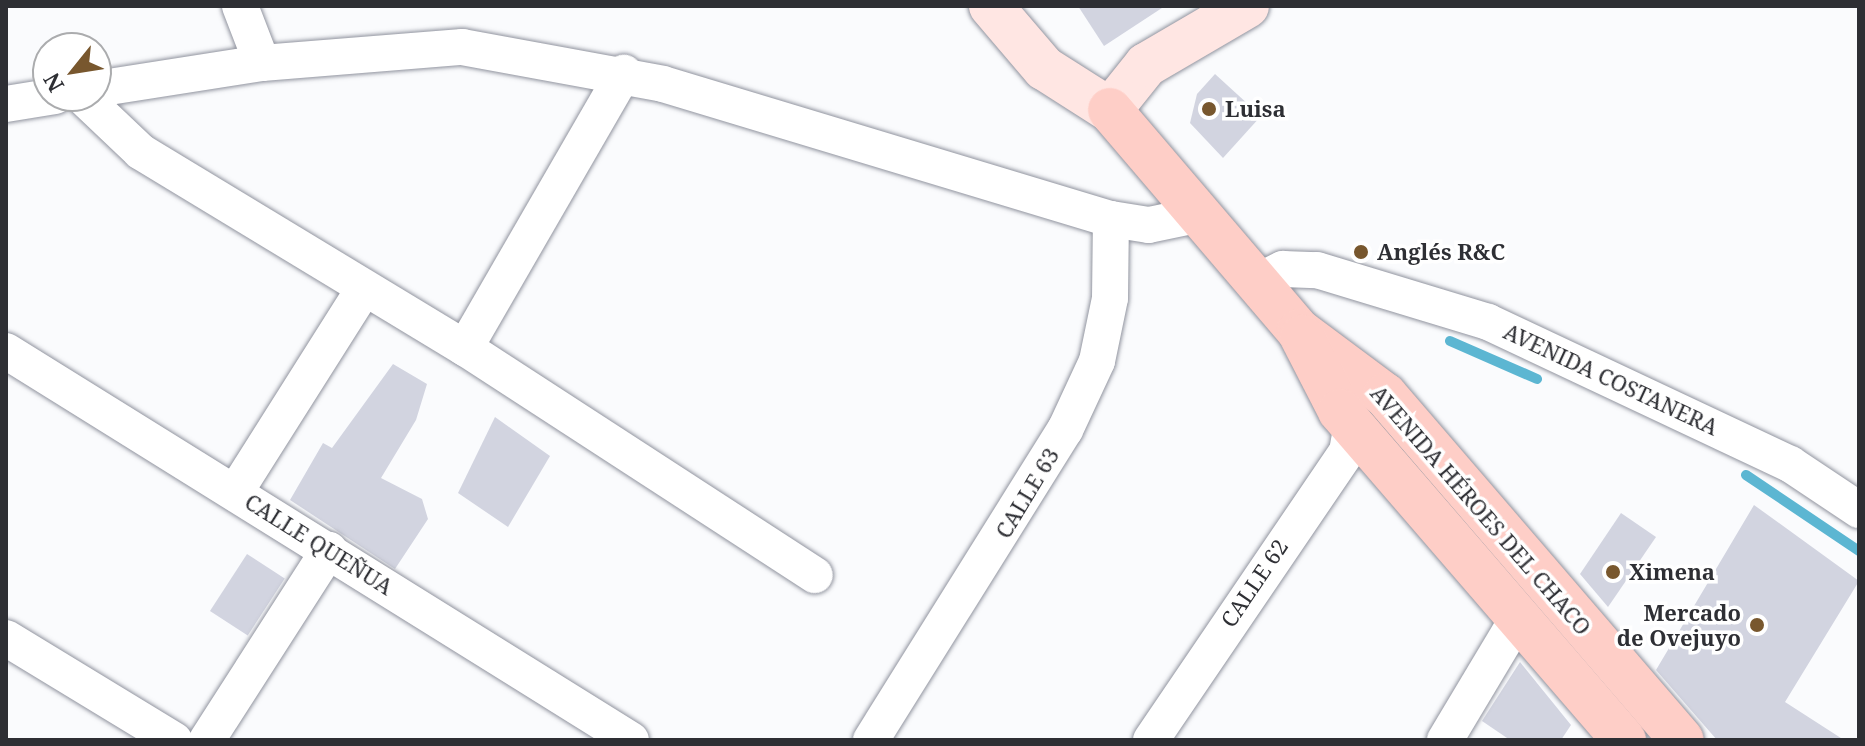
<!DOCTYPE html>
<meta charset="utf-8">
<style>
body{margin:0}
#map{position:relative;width:1865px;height:746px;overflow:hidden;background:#fafbfd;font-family:"Noto Serif",serif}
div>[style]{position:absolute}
.stream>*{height:10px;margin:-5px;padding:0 5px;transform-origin:5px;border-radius:5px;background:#5cb6d2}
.building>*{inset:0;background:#d2d4e0;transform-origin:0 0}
.roads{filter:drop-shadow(0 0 2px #91949f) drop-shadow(0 0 2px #91949f)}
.street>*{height:36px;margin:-18px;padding:0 18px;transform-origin:18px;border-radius:18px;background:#fff}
.secondary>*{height:44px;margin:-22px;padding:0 22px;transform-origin:22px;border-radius:22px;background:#ffe6e3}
.primary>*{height:44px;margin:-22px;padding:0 22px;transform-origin:22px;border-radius:22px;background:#fecec7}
.dots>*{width:22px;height:22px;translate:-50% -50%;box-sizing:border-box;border:4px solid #fff;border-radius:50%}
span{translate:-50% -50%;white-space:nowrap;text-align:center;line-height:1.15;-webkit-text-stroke:7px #fff;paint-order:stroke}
.poi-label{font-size:22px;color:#2e2f34;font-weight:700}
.left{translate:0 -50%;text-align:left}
.right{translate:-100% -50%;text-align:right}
.street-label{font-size:22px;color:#2e2f34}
.frame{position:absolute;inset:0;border:8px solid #2e2f34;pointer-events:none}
.north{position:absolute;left:32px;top:32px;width:80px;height:80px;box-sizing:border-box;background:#fff;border:2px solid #abacae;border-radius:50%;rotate:240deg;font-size:22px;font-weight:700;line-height:32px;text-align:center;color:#2e2f34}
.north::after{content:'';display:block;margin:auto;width:28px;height:36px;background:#78572e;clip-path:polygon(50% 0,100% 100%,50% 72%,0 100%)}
</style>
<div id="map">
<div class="stream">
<i style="left:1450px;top:341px;width:95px;rotate:23.6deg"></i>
<i style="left:1746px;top:475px;width:136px;rotate:33.9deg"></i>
</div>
<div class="building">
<i style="clip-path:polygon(1078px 6px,1165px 6px,1104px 46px)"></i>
<i style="clip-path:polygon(1215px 74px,1261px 116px,1223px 158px,1190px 123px,1197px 94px)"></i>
<i style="clip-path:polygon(393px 364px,427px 384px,416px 420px,381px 478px,422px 499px,428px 519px,395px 569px,290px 500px,323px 443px,332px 448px)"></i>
<i style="clip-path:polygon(495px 417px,550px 456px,508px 527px,458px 493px)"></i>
<i style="clip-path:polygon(1754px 505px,1859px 581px,1785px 702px,1844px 740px,1717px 740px,1656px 670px)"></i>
<i style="clip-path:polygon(1621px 513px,1656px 537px,1608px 607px,1580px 574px)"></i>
<i style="left:247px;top:554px;width:45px;height:68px;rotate:33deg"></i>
<i style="clip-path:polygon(1520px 662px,1571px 725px,1561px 740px,1510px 740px,1482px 721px)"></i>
</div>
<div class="roads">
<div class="street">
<i style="left:240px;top:6px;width:61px;rotate:68.9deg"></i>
<i style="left:96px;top:89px;width:168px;rotate:-8.9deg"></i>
<i style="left:262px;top:63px;width:201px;rotate:-4.6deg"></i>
<i style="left:462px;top:47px;width:204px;rotate:10.4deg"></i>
<i style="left:663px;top:84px;width:468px;rotate:16.8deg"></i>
<i style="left:1111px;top:219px;width:38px;rotate:9deg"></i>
<i style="left:1149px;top:225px;width:49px;rotate:-11.8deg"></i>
<i style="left:82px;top:96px;width:81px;rotate:43.5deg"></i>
<i style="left:141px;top:152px;width:379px;rotate:31.2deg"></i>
<i style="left:465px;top:348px;width:417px;rotate:33deg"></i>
<i style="left:6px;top:104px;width:50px;rotate:-9.3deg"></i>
<i style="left:1257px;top:282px;width:29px;rotate:-27deg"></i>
<i style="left:1283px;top:269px;width:34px;rotate:2deg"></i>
<i style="left:1317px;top:270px;width:179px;rotate:16.9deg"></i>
<i style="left:1488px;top:322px;width:334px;rotate:25.2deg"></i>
<i style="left:1790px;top:464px;width:83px;rotate:33.7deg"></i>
<i style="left:465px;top:348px;width:318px;rotate:-60deg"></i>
<i style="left:6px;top:351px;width:736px;rotate:31.9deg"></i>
<i style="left:236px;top:491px;width:238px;rotate:-57.7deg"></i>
<i style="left:6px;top:638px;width:197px;rotate:31.3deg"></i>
<i style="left:207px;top:740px;width:226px;rotate:-57.3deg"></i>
<i style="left:871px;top:740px;width:366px;rotate:-58deg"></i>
<i style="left:1065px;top:430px;width:76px;rotate:-65.1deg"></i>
<i style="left:1097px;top:361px;width:64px;rotate:-78.3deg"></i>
<i style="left:1110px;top:298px;width:79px;rotate:-89.3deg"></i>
<i style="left:1151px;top:740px;width:348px;rotate:-55.8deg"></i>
<i style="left:1347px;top:452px;width:28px;rotate:-80deg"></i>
<i style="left:1445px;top:740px;width:142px;rotate:-59.1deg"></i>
</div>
<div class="secondary">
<i style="left:991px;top:6px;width:82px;rotate:49.5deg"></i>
<i style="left:1044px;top:68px;width:78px;rotate:32.5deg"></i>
<i style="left:1110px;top:110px;width:58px;rotate:-51.3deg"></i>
<i style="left:1146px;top:65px;width:117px;rotate:-30.3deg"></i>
</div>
<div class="primary">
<i style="left:1110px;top:110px;width:291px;rotate:49.5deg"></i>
<i style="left:1299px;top:331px;width:107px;rotate:36.7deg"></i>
<i style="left:1385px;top:395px;width:455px;rotate:49.3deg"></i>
<i style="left:1302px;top:337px;width:83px;rotate:62.8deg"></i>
<i style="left:1340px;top:411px;width:435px;rotate:49.2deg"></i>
</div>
</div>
<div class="dots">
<i style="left:1209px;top:109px;background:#78572e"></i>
<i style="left:1361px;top:252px;background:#78572e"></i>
<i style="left:1613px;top:572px;background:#78572e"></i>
<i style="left:1757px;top:625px;background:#78572e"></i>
</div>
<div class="poi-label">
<span class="left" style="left:1225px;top:109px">Luisa</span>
<span class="left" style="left:1377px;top:252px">Anglés R&amp;C</span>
<span class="left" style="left:1629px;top:572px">Ximena</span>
<span class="right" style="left:1741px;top:625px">Mercado<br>de Ovejuyo</span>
</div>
<div class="street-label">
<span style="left:1611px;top:379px;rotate:25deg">AVENIDA COSTANERA</span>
<span style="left:1027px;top:493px;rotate:-59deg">CALLE 63</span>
<span style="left:1481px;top:510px;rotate:49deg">AVENIDA HÉROES DEL CHACO</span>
<span style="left:319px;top:544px;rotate:32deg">CALLE QUEÑUA</span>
<span style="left:1254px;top:583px;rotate:-56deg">CALLE 62</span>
</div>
<div class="frame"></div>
<div class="north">N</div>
</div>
